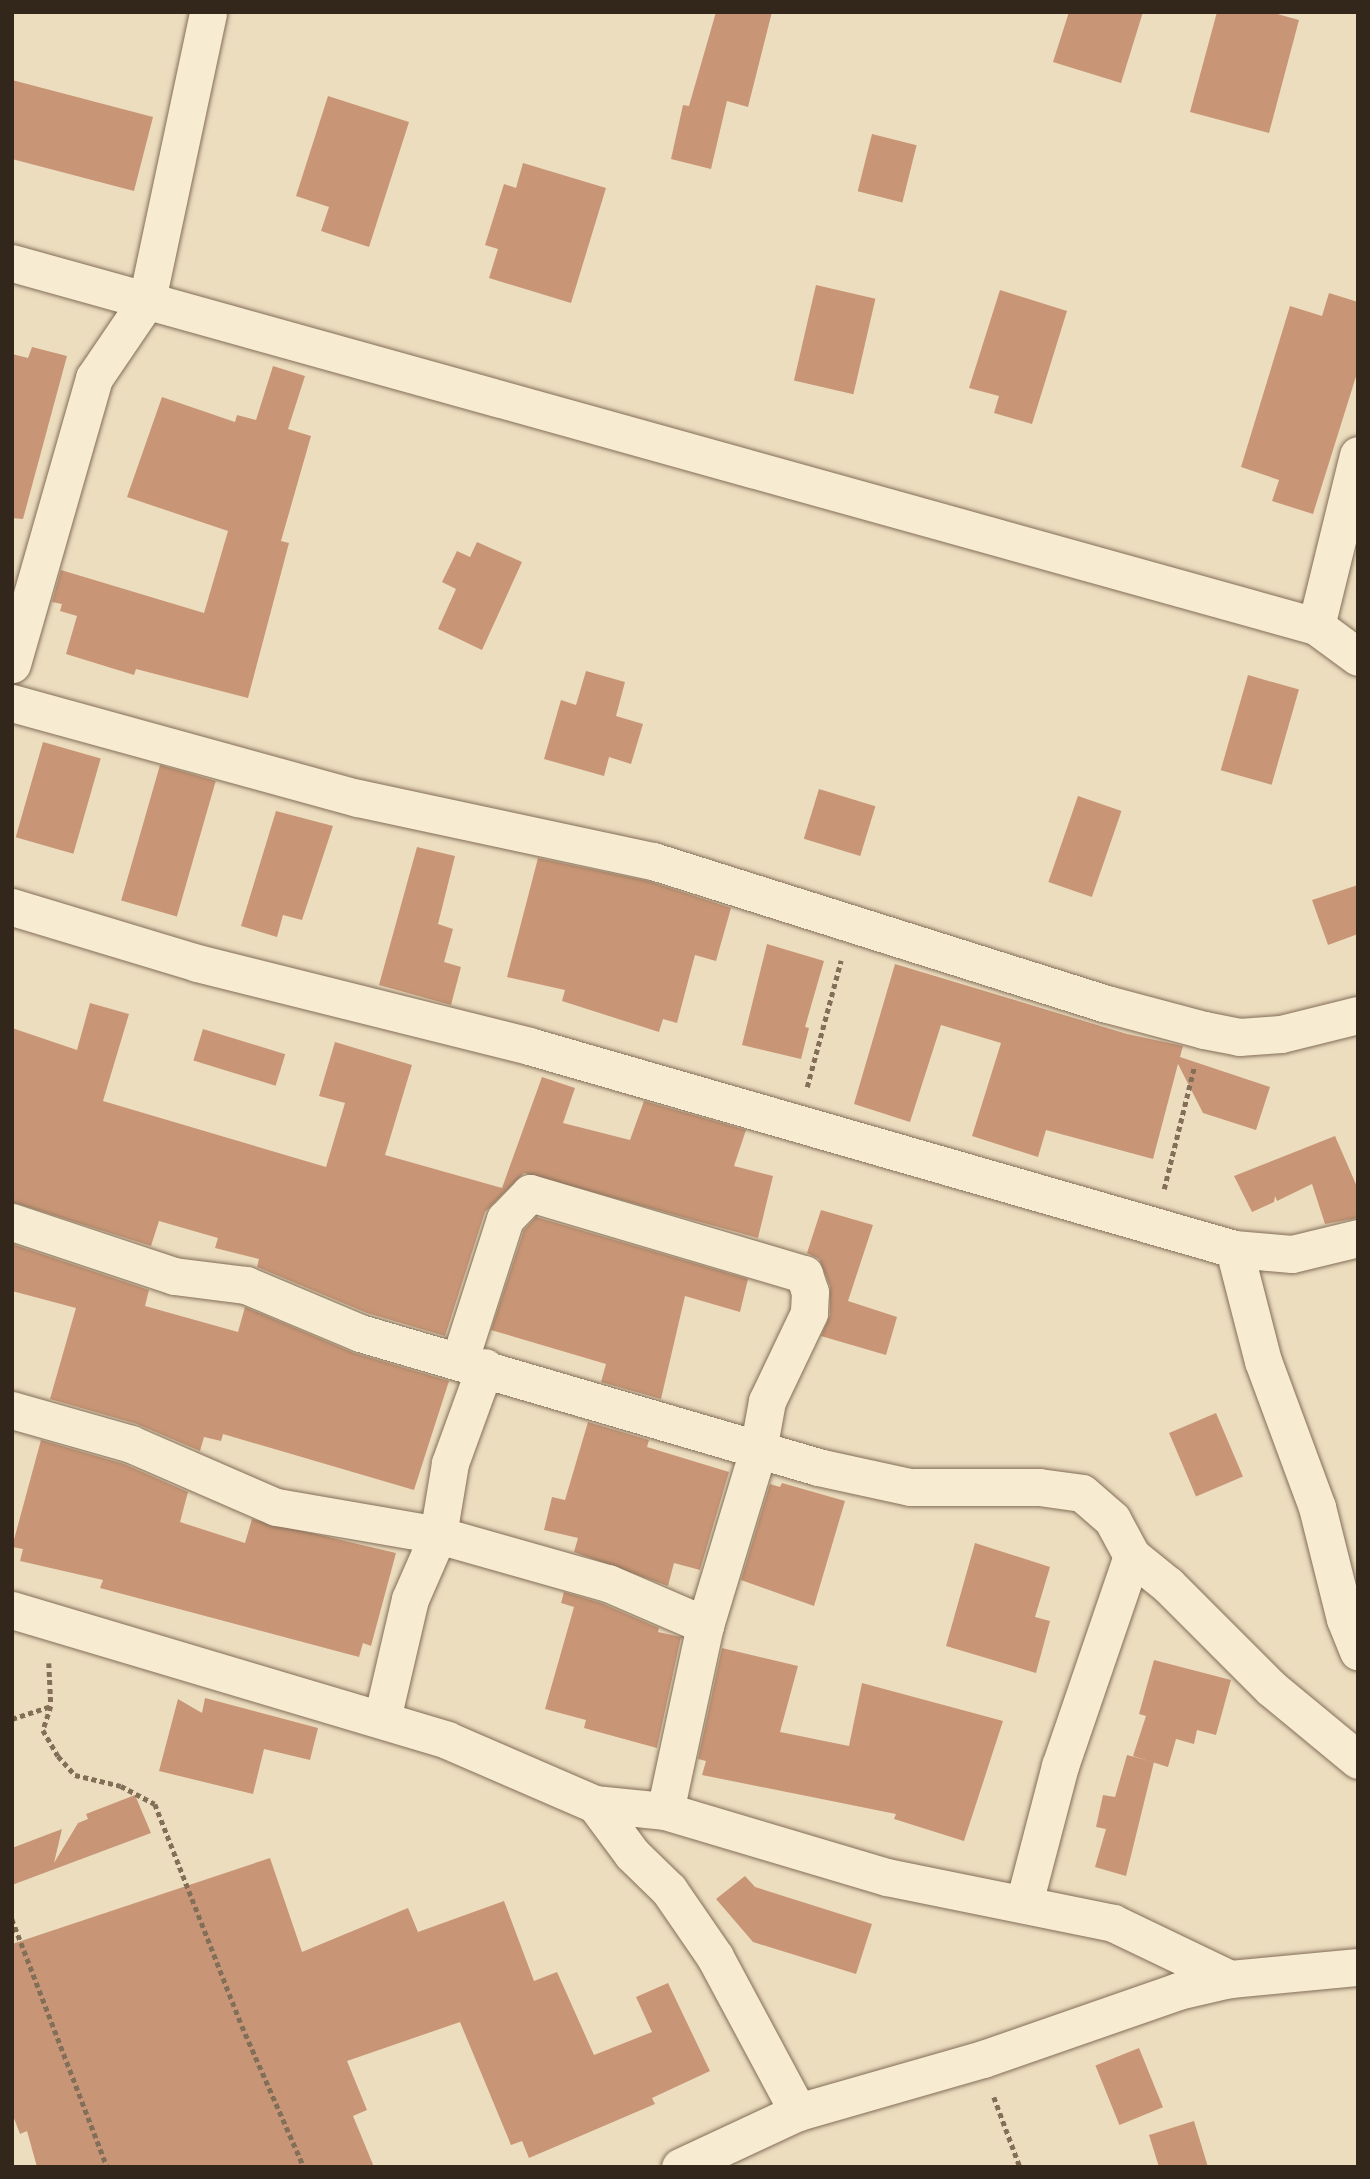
<!DOCTYPE html>
<style>
body{margin:0}
#map{position:relative;width:1370px;height:2179px;overflow:hidden;background:#ecddbf;font-family:Bitter,serif}
div>[style]{position:absolute}
.building>*{inset:0;background:#c89676;transform-origin:0 0}
.path>*{height:4.5px;margin-top:-2.25px;transform-origin:0;background:repeating-linear-gradient(90deg,#836e58 0 5px,transparent 0 8.5px)}
.roads{filter:drop-shadow(0 0 2px #836e58) drop-shadow(0 0 2px #836e58)}
.minor>*{height:37px;margin:-18.5px;padding:0 18.5px;transform-origin:18.5px;border-radius:18.5px;background:#f7ebd2}
span{translate:-50% -50%;white-space:nowrap;text-align:center;line-height:1.15;-webkit-text-stroke:5px #f3e8ce;paint-order:stroke}
.frame{position:absolute;inset:0;border:14px solid #33271c;pointer-events:none}
</style>
<div id="map">
<div class="building">
<i style="clip-path:polygon(716px 12px,772px 12px,748px 107px,727px 101px,711px 169px,671px 159px,683px 105px,689px 106px)"></i>
<i style="clip-path:polygon(1069px 12px,1143px 12px,1121px 83px,1053px 62px)"></i>
<i style="clip-path:polygon(1217px 12px,1270px 12px,1299px 20px,1269px 133px,1190px 112px)"></i>
<i style="clip-path:polygon(12px 80px,153px 117px,134px 191px,12px 159px)"></i>
<i style="clip-path:polygon(328px 96px,409px 122px,369px 247px,321px 231px,329px 207px,296px 196px)"></i>
<i style="left:872px;top:134px;width:46px;height:59px;rotate:14deg"></i>
<i style="clip-path:polygon(523px 163px,606px 188px,571px 303px,489px 278px,498px 249px,485px 245px,504px 184px,516px 188px)"></i>
<i style="left:816px;top:285px;width:61px;height:98px;rotate:13deg"></i>
<i style="clip-path:polygon(1000px 290px,1067px 311px,1032px 424px,994px 413px,999px 396px,969px 388px)"></i>
<i style="clip-path:polygon(1329px 293px,1358px 302px,1358px 370px,1313px 514px,1272px 501px,1279px 480px,1241px 467px,1290px 306px,1322px 316px)"></i>
<i style="clip-path:polygon(32px 347px,67px 356px,23px 519px,12px 518px,12px 354px,28px 358px)"></i>
<i style="clip-path:polygon(273px 366px,305px 376px,288px 429px,311px 436px,281px 541px,289px 543px,248px 698px,136px 669px,134px 675px,66px 654px,77px 616px,60px 611px,62px 604px,52px 602px,61px 570px,204px 613px,228px 531px,127px 497px,162px 397px,235px 422px,237px 415px,256px 420px)"></i>
<i style="clip-path:polygon(477px 542px,522px 562px,482px 650px,438px 629px,456px 589px,442px 582px,457px 551px,470px 557px)"></i>
<i style="clip-path:polygon(586px 671px,625px 682px,616px 716px,643px 724px,631px 764px,609px 757px,604px 776px,544px 759px,561px 700px,576px 705px)"></i>
<i style="left:1248px;top:675px;width:53px;height:99px;rotate:16deg"></i>
<i style="left:43px;top:742px;width:60px;height:99px;rotate:16deg"></i>
<i style="left:160px;top:765px;width:58px;height:141px;rotate:16deg"></i>
<i style="left:819px;top:789px;width:59px;height:52px;rotate:17deg"></i>
<i style="left:1078px;top:796px;width:46px;height:91px;rotate:19deg"></i>
<i style="clip-path:polygon(276px 811px,333px 826px,302px 920px,283px 915px,277px 937px,241px 926px)"></i>
<i style="clip-path:polygon(417px 847px,455px 856px,438px 924px,453px 929px,444px 962px,461px 967px,451px 1005px,379px 985px)"></i>
<i style="clip-path:polygon(538px 858px,648px 881px,731px 908px,716px 961px,695px 955px,677px 1023px,663px 1019px,659px 1032px,562px 1001px,565px 990px,507px 977px)"></i>
<i style="clip-path:polygon(1358px 885px,1358px 934px,1328px 945px,1312px 900px)"></i>
<i style="clip-path:polygon(767px 944px,824px 961px,805px 1027px,809px 1028px,801px 1059px,742px 1045px)"></i>
<i style="clip-path:polygon(895px 964px,1127px 1034px,1183px 1046px,1180px 1057px,1270px 1087px,1256px 1130px,1203px 1113px,1178px 1064px,1153px 1159px,1046px 1130px,1038px 1157px,972px 1136px,1001px 1043px,941px 1025px,910px 1122px,854px 1104px)"></i>
<i style="clip-path:polygon(90px 1003px,129px 1014px,103px 1101px,326px 1167px,345px 1103px,319px 1096px,335px 1042px,412px 1065px,385px 1155px,502px 1188px,542px 1077px,575px 1088px,563px 1123px,630px 1140px,644px 1101px,746px 1130px,734px 1166px,773px 1176px,758px 1238px,524px 1173px,485px 1212px,445px 1336px,367px 1313px,257px 1267px,259px 1259px,215px 1248px,218px 1238px,159px 1221px,151px 1246px,12px 1202px,12px 1028px,77px 1050px)"></i>
<i style="left:203px;top:1029px;width:86px;height:33px;rotate:17deg"></i>
<i style="clip-path:polygon(1335px 1136px,1358px 1189px,1358px 1218px,1325px 1224px,1312px 1184px,1277px 1201px,1275px 1196px,1274px 1202px,1252px 1212px,1234px 1176px)"></i>
<i style="clip-path:polygon(821px 1210px,873px 1225px,848px 1301px,897px 1317px,886px 1355px,821px 1336px,830px 1315px,830px 1286px,819px 1259px,807px 1253px)"></i>
<i style="clip-path:polygon(536px 1217px,748px 1279px,740px 1312px,685px 1296px,661px 1399px,601px 1382px,606px 1364px,491px 1330px,524px 1230px)"></i>
<i style="clip-path:polygon(12px 1244px,149px 1290px,145px 1306px,238px 1332px,245px 1307px,354px 1353px,449px 1381px,414px 1490px,223px 1434px,221px 1441px,204px 1437px,200px 1451px,137px 1424px,50px 1399px,76px 1308px,12px 1291px)"></i>
<i style="left:1216px;top:1413px;width:69px;height:51px;rotate:67deg"></i>
<i style="clip-path:polygon(588px 1422px,649px 1440px,647px 1447px,729px 1472px,700px 1570px,674px 1563px,668px 1586px,574px 1552px,578px 1538px,544px 1530px,552px 1497px,565px 1500px)"></i>
<i style="clip-path:polygon(41px 1440px,124px 1464px,188px 1492px,180px 1522px,245px 1543px,252px 1519px,396px 1553px,371px 1646px,363px 1643px,359px 1657px,100px 1588px,103px 1580px,20px 1561px,23px 1549px,12px 1547px)"></i>
<i style="clip-path:polygon(782px 1483px,845px 1501px,814px 1606px,741px 1580px,770px 1484px,780px 1487px)"></i>
<i style="clip-path:polygon(975px 1543px,1050px 1567px,1035px 1617px,1050px 1621px,1036px 1673px,946px 1646px)"></i>
<i style="clip-path:polygon(564px 1592px,601px 1603px,659px 1628px,658px 1632px,681px 1637px,657px 1748px,584px 1728px,586px 1720px,545px 1709px,574px 1607px,561px 1603px)"></i>
<i style="clip-path:polygon(722px 1648px,798px 1666px,780px 1732px,849px 1746px,862px 1683px,1003px 1721px,964px 1841px,894px 1819px,896px 1814px,702px 1775px,706px 1761px,698px 1759px)"></i>
<i style="clip-path:polygon(1154px 1660px,1231px 1680px,1216px 1735px,1197px 1730px,1194px 1744px,1176px 1739px,1168px 1767px,1133px 1756px,1146px 1716px,1139px 1714px)"></i>
<i style="clip-path:polygon(205px 1698px,318px 1728px,310px 1760px,264px 1749px,253px 1794px,159px 1771px,178px 1699px,202px 1713px)"></i>
<i style="clip-path:polygon(1127px 1755px,1154px 1762px,1126px 1876px,1095px 1867px,1106px 1829px,1096px 1827px,1103px 1795px,1115px 1797px)"></i>
<i style="clip-path:polygon(135px 1795px,151px 1833px,12px 1885px,12px 1848px,62px 1829px,54px 1863px,78px 1823px,88px 1819px,86px 1814px)"></i>
<i style="clip-path:polygon(270px 1858px,302px 1952px,408px 1908px,418px 1932px,504px 1901px,534px 1981px,557px 1972px,594px 2055px,652px 2032px,636px 1997px,668px 1983px,710px 2071px,652px 2098px,655px 2104px,529px 2158px,522px 2141px,511px 2145px,460px 2022px,347px 2061px,367px 2110px,353px 2116px,374px 2167px,37px 2167px,27px 2131px,20px 2134px,12px 2113px,12px 1944px)"></i>
<i style="clip-path:polygon(745px 1876px,755px 1887px,872px 1924px,856px 1974px,753px 1942px,716px 1899px)"></i>
<i style="left:1139px;top:2048px;width:64px;height:47px;rotate:68deg"></i>
<i style="clip-path:polygon(1194px 2121px,1208px 2167px,1159px 2167px,1149px 2135px)"></i>
</div>
<div class="path">
<i style="left:807px;top:1087px;width:131px;rotate:-75deg"></i>
<i style="left:1164px;top:1189px;width:125px;rotate:-76.1deg"></i>
<i style="left:49px;top:1663px;width:43px;rotate:87.3deg"></i>
<i style="left:51px;top:1706px;width:25px;rotate:108deg"></i>
<i style="left:43px;top:1730px;width:30px;rotate:60deg"></i>
<i style="left:58px;top:1756px;width:25px;rotate:48deg"></i>
<i style="left:75px;top:1775px;width:47px;rotate:13.4deg"></i>
<i style="left:121px;top:1786px;width:38px;rotate:28deg"></i>
<i style="left:155px;top:1804px;width:238px;rotate:68.6deg"></i>
<i style="left:242px;top:2026px;width:154px;rotate:66.3deg"></i>
<i style="left:12px;top:1719px;width:41px;rotate:-18.4deg"></i>
<i style="left:12px;top:1919px;width:266px;rotate:69deg"></i>
<i style="left:994px;top:2097px;width:75px;rotate:69.6deg"></i>
</div>
<div class="roads">
<div class="minor">
<i style="left:12px;top:263px;width:1354px;rotate:15.56deg"></i>
<i style="left:1316px;top:626px;width:52px;rotate:36.4deg"></i>
<i style="left:1316px;top:626px;width:176px;rotate:-76.2deg"></i>
<i style="left:12px;top:664px;width:298px;rotate:-74deg"></i>
<i style="left:94px;top:378px;width:94px;rotate:-55.8deg"></i>
<i style="left:147px;top:300px;width:294px;rotate:-78deg"></i>
<i style="left:12px;top:703px;width:359px;rotate:15.4deg"></i>
<i style="left:358px;top:798px;width:302px;rotate:12.1deg"></i>
<i style="left:653px;top:861px;width:476px;rotate:17.5deg"></i>
<i style="left:1107px;top:1004px;width:100px;rotate:15deg"></i>
<i style="left:1204px;top:1030px;width:36px;rotate:11deg"></i>
<i style="left:1239px;top:1037px;width:42px;rotate:-4.1deg"></i>
<i style="left:1281px;top:1034px;width:79px;rotate:-13.9deg"></i>
<i style="left:12px;top:907px;width:193px;rotate:16.8deg"></i>
<i style="left:197px;top:963px;width:342px;rotate:14deg"></i>
<i style="left:529px;top:1046px;width:734px;rotate:16.06deg"></i>
<i style="left:1234px;top:1249px;width:116px;rotate:75.5deg"></i>
<i style="left:1263px;top:1361px;width:156px;rotate:69.7deg"></i>
<i style="left:1317px;top:1507px;width:115px;rotate:76deg"></i>
<i style="left:1345px;top:1619px;width:35px;rotate:68deg"></i>
<i style="left:12px;top:1222px;width:171px;rotate:18.4deg"></i>
<i style="left:174px;top:1276px;width:73px;rotate:7.1deg"></i>
<i style="left:246px;top:1285px;width:124px;rotate:22.8deg"></i>
<i style="left:360px;top:1333px;width:477px;rotate:16.3deg"></i>
<i style="left:818px;top:1467px;width:94px;rotate:12.3deg"></i>
<i style="left:910px;top:1487px;width:129px"></i>
<i style="left:1039px;top:1487px;width:43px;rotate:7.9deg"></i>
<i style="left:1082px;top:1493px;width:40px;rotate:41deg"></i>
<i style="left:1112px;top:1519px;width:42px;rotate:61.6deg"></i>
<i style="left:1132px;top:1556px;width:46px;rotate:38.9deg"></i>
<i style="left:1168px;top:1585px;width:146px;rotate:45deg"></i>
<i style="left:1271px;top:1688px;width:113px;rotate:39.6deg"></i>
<i style="left:1234px;top:1249px;width:58px;rotate:4.9deg"></i>
<i style="left:1292px;top:1254px;width:68px;rotate:-13.6deg"></i>
<i style="left:460px;top:1359px;width:147px;rotate:-72.2deg"></i>
<i style="left:505px;top:1219px;width:36px;rotate:-46deg"></i>
<i style="left:530px;top:1193px;width:286px;rotate:16.5deg"></i>
<i style="left:804px;top:1274px;width:19px;rotate:72deg"></i>
<i style="left:810px;top:1292px;width:21px;rotate:93deg"></i>
<i style="left:809px;top:1313px;width:98px;rotate:115.5deg"></i>
<i style="left:767px;top:1401px;width:50px;rotate:100.4deg"></i>
<i style="left:758px;top:1450px;width:183px;rotate:106.8deg"></i>
<i style="left:705px;top:1625px;width:190px;rotate:102.1deg"></i>
<i style="left:665px;top:1811px;width:70px;rotate:-174.3deg"></i>
<i style="left:12px;top:1410px;width:124px;rotate:15.9deg"></i>
<i style="left:131px;top:1444px;width:158px;rotate:23.5deg"></i>
<i style="left:276px;top:1507px;width:164px;rotate:9.8deg"></i>
<i style="left:438px;top:1535px;width:177px;rotate:15.8deg"></i>
<i style="left:608px;top:1583px;width:106px;rotate:23.4deg"></i>
<i style="left:12px;top:1610px;width:454px;rotate:16.6deg"></i>
<i style="left:447px;top:1740px;width:161px;rotate:23.4deg"></i>
<i style="left:595px;top:1804px;width:62px;rotate:53.5deg"></i>
<i style="left:632px;top:1854px;width:52px;rotate:44.2deg"></i>
<i style="left:669px;top:1890px;width:81px;rotate:55.5deg"></i>
<i style="left:715px;top:1957px;width:176px;rotate:61.8deg"></i>
<i style="left:798px;top:2112px;width:192px;rotate:-16deg"></i>
<i style="left:983px;top:2059px;width:207px;rotate:-19.2deg"></i>
<i style="left:1178px;top:1991px;width:53px;rotate:-13deg"></i>
<i style="left:1230px;top:1979px;width:129px;rotate:-5.4deg"></i>
<i style="left:382px;top:1719px;width:123px;rotate:-76.9deg"></i>
<i style="left:410px;top:1599px;width:70px;rotate:-66.4deg"></i>
<i style="left:438px;top:1535px;width:73px;rotate:-80.5deg"></i>
<i style="left:450px;top:1463px;width:102px;rotate:-70deg"></i>
<i style="left:665px;top:1811px;width:232px;rotate:16.6deg"></i>
<i style="left:887px;top:1877px;width:231px;rotate:11.5deg"></i>
<i style="left:1113px;top:1923px;width:130px;rotate:25.6deg"></i>
<i style="left:1024px;top:1903px;width:142px;rotate:-75.3deg"></i>
<i style="left:1060px;top:1766px;width:222px;rotate:-71.1deg"></i>
<i style="left:680px;top:2167px;width:130px;rotate:-25deg"></i>
</div>
</div>
<div class="frame"></div>
</div>
